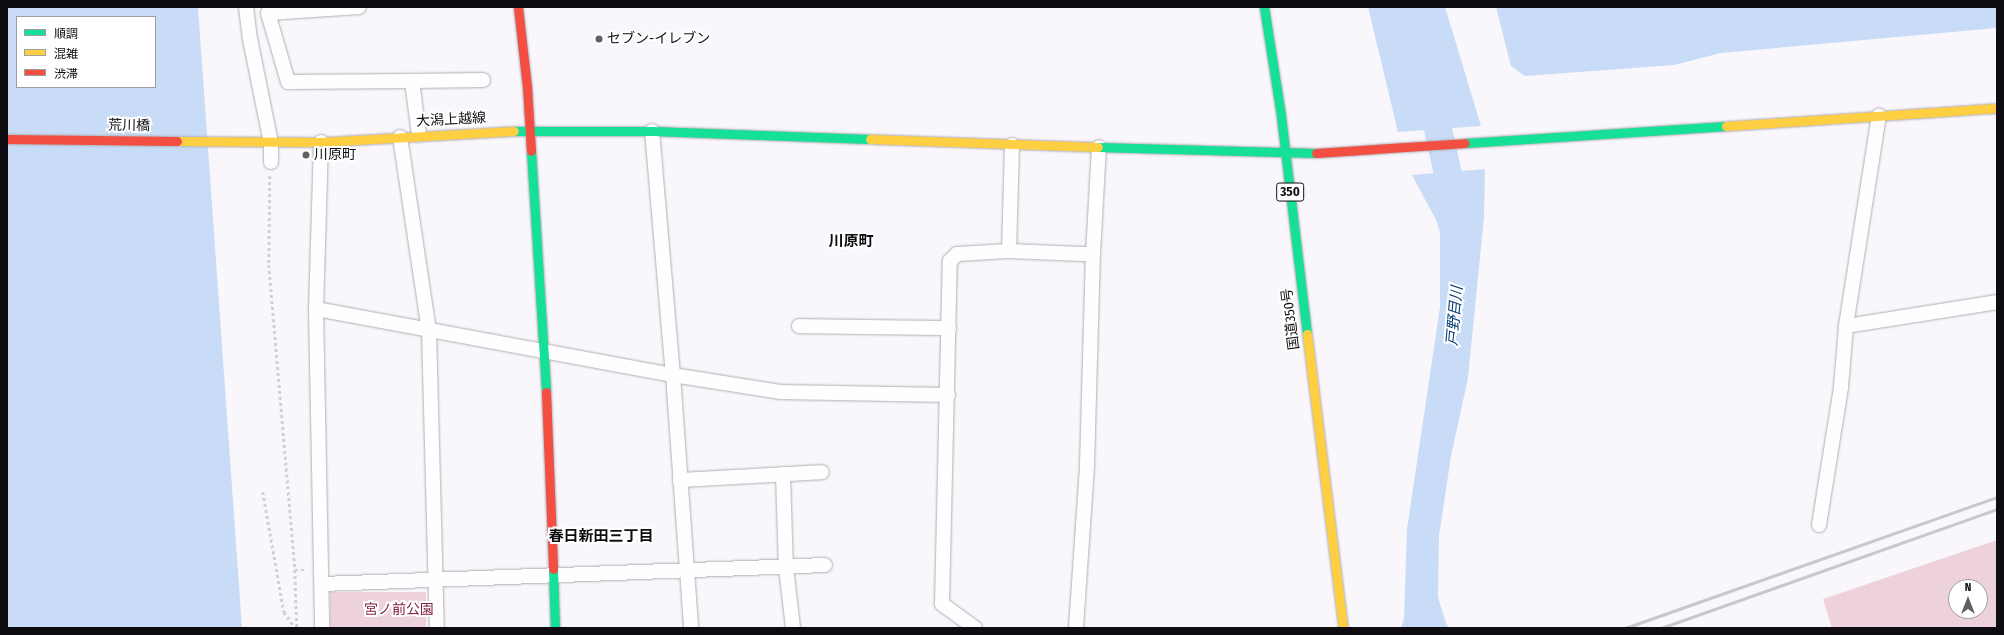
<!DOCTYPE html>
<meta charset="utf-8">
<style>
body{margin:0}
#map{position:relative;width:2004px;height:635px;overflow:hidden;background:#f9f7fc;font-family:"Fira Sans Condensed","Noto Sans JP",sans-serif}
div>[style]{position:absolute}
.green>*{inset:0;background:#eed2db;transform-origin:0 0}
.water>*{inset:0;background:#c8dcf7}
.river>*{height:28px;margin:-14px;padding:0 14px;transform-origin:14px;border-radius:14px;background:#c8dcf7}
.path>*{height:2.5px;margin-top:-1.25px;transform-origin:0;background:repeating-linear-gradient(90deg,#d1d1d2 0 3px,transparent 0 6px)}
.roads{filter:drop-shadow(0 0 1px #b0aeb3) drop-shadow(0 0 1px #b0aeb3)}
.street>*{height:14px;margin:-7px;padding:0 7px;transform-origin:7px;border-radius:7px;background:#fefeff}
.fast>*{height:9px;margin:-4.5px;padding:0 4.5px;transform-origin:4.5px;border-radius:4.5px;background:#16e098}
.slow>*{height:9px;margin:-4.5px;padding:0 4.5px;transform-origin:4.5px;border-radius:4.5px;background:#ffcf43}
.jam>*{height:9px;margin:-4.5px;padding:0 4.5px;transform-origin:4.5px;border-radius:4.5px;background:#f24e42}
.rail>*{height:3px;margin:-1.5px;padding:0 1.5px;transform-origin:1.5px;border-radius:1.5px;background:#c8c7c9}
.dots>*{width:11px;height:11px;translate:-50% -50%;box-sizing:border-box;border:2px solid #fff;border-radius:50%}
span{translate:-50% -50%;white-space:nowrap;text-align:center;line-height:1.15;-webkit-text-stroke:4px #fff;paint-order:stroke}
.shield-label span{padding:1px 3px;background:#fff;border:1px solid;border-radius:3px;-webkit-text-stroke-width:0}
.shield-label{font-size:13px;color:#0f0d11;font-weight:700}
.poi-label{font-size:14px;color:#0f0d11}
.left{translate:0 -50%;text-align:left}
.street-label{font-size:14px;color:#0f0d11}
.park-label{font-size:14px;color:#7e2145}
.neighbourhood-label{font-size:15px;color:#0f0d11;font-weight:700}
.water-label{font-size:15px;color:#083d72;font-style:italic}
.frame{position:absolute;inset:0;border:8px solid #0f0d11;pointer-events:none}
.legend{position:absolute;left:16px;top:16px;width:140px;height:72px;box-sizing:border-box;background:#fff;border:1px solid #9f9ea0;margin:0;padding:5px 7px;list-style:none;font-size:12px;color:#0f0d11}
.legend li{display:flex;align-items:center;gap:8px;height:20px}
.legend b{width:20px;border:1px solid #9f9ea0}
.north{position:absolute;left:1948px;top:579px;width:40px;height:40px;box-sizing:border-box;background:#fff;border:1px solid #9f9ea0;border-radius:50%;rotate:0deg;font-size:11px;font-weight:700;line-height:16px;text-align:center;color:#0f0d11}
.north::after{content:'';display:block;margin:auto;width:14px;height:18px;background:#615f63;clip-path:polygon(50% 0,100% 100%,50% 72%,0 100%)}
</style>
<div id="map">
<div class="green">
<i style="clip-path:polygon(evenodd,1997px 540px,1997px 628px,1832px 628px,1823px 599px,1997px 540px,1956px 587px,1980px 587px,1980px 611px,1956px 611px,1956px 587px)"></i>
<i style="left:426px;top:592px;width:36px;height:96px;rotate:90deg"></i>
</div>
<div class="water">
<i style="clip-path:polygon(evenodd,7px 7px,198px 7px,242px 628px,7px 628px,7px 7px,17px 17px,155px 17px,155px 87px,17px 87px,17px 17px)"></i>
<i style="clip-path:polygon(1368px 7px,1445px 7px,1481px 126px,1398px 132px)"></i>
<i style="clip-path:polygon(1496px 7px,1997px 7px,1997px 28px,1721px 53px,1674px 65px,1525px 76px,1511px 66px)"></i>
<i style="clip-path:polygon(1485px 169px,1484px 217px,1468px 378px,1451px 456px,1439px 536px,1438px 597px,1446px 623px,1449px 628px,1401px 628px,1404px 619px,1407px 529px,1440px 307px,1440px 232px,1436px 220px,1412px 175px)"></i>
</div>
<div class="river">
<i style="left:1430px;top:93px;width:120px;rotate:77.5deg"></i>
</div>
<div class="path">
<i style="left:270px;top:176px;width:89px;rotate:90.6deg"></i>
<i style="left:269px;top:265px;width:306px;rotate:85.1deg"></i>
<i style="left:295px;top:570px;width:58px;rotate:88deg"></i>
<i style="left:263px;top:492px;width:122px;rotate:80.1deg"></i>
<i style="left:284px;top:612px;width:19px;rotate:55deg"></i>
<i style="left:295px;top:570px;width:11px"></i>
</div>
<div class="roads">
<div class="street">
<i style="left:246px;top:7px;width:32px;rotate:83deg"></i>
<i style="left:250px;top:39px;width:106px;rotate:78.6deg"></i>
<i style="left:271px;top:143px;width:19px;rotate:90deg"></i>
<i style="left:359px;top:7px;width:91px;rotate:176.2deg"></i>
<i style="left:268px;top:13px;width:72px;rotate:73.8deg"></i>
<i style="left:288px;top:82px;width:124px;rotate:-0.5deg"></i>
<i style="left:412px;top:81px;width:54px;rotate:82.6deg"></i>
<i style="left:412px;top:81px;width:71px;rotate:-0.8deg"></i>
<i style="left:652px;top:131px;width:245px;rotate:85.1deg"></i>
<i style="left:673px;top:375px;width:254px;rotate:85.9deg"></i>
<i style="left:400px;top:137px;width:195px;rotate:81.5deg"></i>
<i style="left:429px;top:330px;width:298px;rotate:88.5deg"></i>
<i style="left:321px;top:142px;width:167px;rotate:91.7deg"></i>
<i style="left:316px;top:309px;width:319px;rotate:88.9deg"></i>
<i style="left:1012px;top:145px;width:106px;rotate:91.6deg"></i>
<i style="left:1009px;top:251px;width:73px;rotate:2.4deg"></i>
<i style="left:1082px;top:254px;width:11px"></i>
<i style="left:1093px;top:254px;width:107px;rotate:-86.8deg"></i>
<i style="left:316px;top:309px;width:363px;rotate:10.5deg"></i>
<i style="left:673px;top:375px;width:108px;rotate:9deg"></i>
<i style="left:780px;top:392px;width:168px;rotate:1deg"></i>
<i style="left:799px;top:326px;width:150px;rotate:0.8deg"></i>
<i style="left:1846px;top:326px;width:153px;rotate:-9deg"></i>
<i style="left:783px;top:474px;width:94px;rotate:88.2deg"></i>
<i style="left:786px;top:568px;width:60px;rotate:83.3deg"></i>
<i style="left:680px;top:480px;width:142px;rotate:-3.2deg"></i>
<i style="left:1819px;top:525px;width:140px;rotate:-80.9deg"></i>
<i style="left:1841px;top:387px;width:61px;rotate:-85.3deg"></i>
<i style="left:1846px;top:326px;width:213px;rotate:-81.1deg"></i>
<i style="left:322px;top:584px;width:503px;rotate:-2.16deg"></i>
<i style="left:975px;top:628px;width:41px;rotate:-144deg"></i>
<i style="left:942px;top:604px;width:343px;rotate:-88.7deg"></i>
<i style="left:950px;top:261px;width:10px;rotate:-45deg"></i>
<i style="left:957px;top:254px;width:52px;rotate:-3.3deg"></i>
<i style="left:1076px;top:628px;width:162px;rotate:-86.1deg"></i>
<i style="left:1087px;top:466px;width:212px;rotate:-88.4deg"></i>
</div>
<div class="fast">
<i style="left:1264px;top:7px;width:110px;rotate:81.1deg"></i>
<i style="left:1281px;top:116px;width:220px;rotate:83.2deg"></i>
<i style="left:514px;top:131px;width:138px"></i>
<i style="left:652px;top:131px;width:218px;rotate:2.1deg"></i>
<i style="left:1465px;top:143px;width:262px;rotate:-3.7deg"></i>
<i style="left:1098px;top:147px;width:218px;rotate:1.6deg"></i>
<i style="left:531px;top:151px;width:241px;rotate:86.4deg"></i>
<i style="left:553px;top:569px;width:59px;rotate:88.1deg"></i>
</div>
<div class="slow">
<i style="left:1726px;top:126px;width:272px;rotate:-3.8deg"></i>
<i style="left:870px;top:139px;width:228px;rotate:2deg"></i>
<i style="left:177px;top:141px;width:144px;rotate:0.4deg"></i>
<i style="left:321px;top:142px;width:193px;rotate:-3.3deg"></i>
<i style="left:1307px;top:334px;width:296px;rotate:83deg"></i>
</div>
<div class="jam">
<i style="left:518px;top:7px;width:81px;rotate:83.6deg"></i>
<i style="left:527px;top:87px;width:64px;rotate:86.4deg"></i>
<i style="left:7px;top:139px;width:170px;rotate:0.7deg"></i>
<i style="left:1316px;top:153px;width:149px;rotate:-3.8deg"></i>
<i style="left:546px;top:392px;width:177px;rotate:87.7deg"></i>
</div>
</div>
<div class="rail">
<i style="left:1625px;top:628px;width:394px;rotate:-19.4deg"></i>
<i style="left:1661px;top:628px;width:356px;rotate:-19.5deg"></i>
</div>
<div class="dots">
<i style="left:599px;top:39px;background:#615f63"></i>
<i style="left:306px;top:155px;background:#615f63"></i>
</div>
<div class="shield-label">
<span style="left:1290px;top:192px">350</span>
</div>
<div class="poi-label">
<span class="left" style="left:607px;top:39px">セブン-イレブン</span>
<span class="left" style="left:314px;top:155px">川原町</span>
</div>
<div class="street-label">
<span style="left:451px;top:120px;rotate:-3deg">大潟上越線</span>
<span style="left:129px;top:126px;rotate:1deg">荒川橋</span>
<span style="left:1291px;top:319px;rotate:-97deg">国道350号</span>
</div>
<div class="park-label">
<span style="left:399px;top:610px">宮ノ前公園</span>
</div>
<div class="neighbourhood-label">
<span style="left:851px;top:242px">川原町</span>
<span style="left:601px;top:537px">春日新田三丁目</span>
</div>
<div class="water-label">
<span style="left:1455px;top:316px;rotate:-85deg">戸野目川</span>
</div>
<div class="frame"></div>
<ul class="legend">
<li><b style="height:5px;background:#16e098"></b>順調</li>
<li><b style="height:5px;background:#ffcf43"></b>混雑</li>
<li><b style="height:5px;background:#f24e42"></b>渋滞</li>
</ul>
<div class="north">N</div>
</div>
